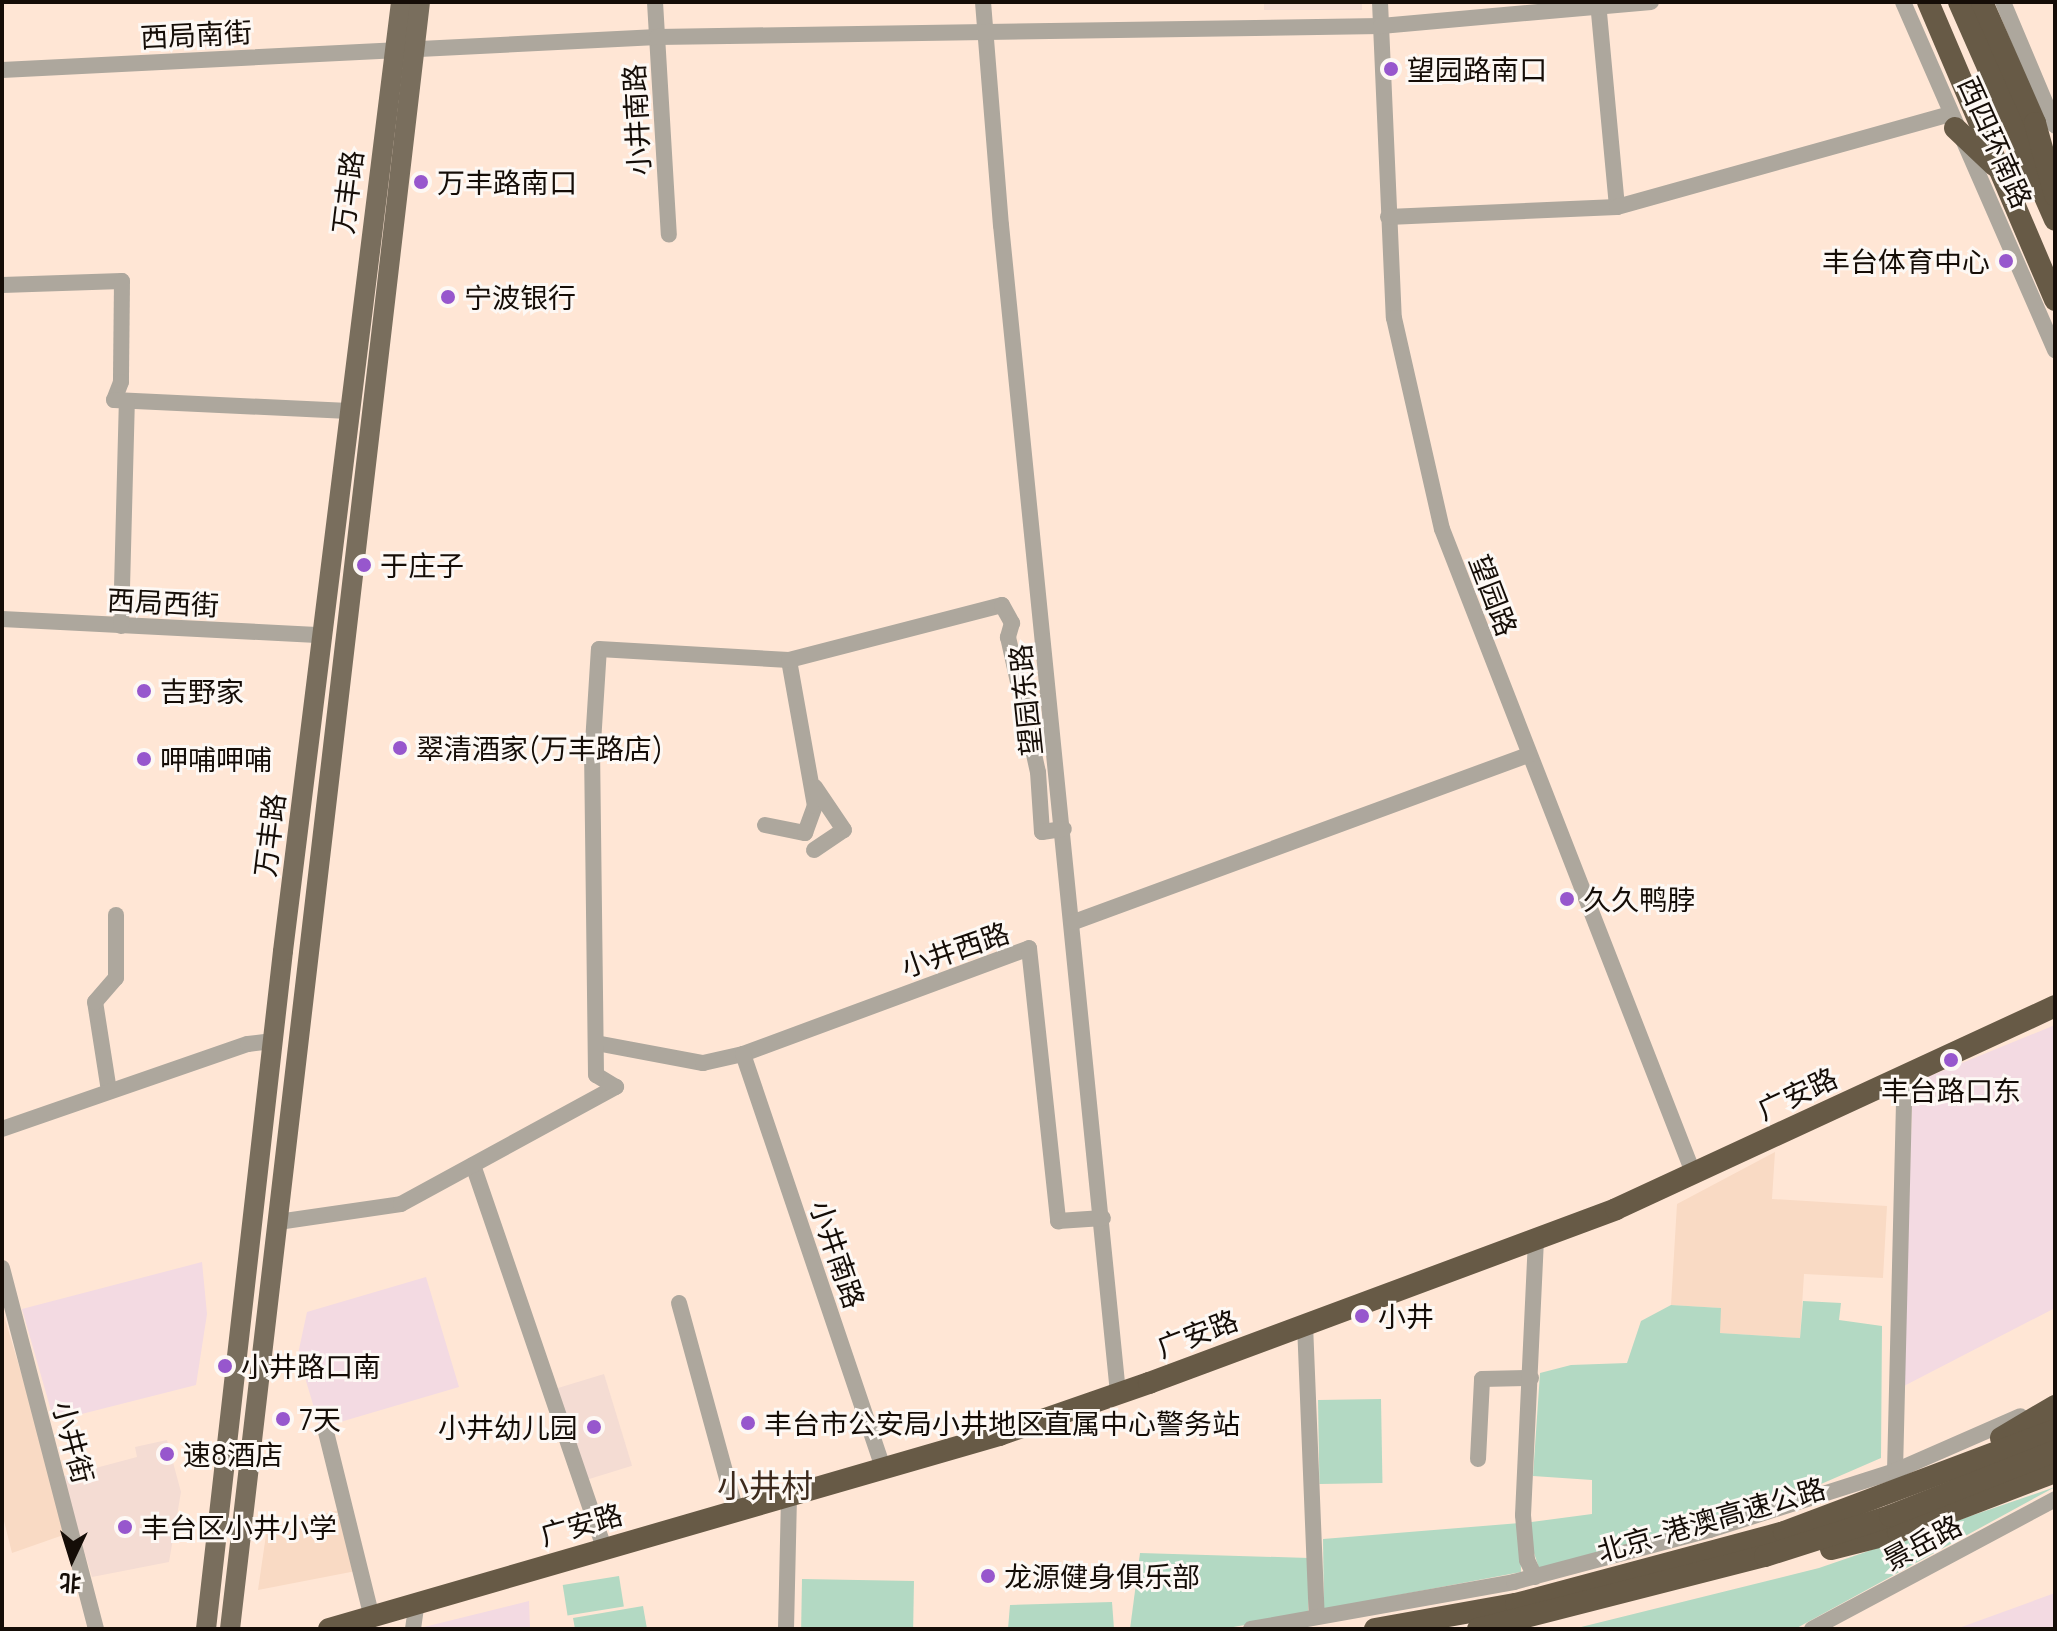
<!DOCTYPE html>
<meta charset="utf-8">
<style>
body{margin:0}
#map{position:relative;width:2057px;height:1631px;overflow:hidden;background:#ffe6d5;font-family:Manrope,"Noto Sans SC",sans-serif}
div>[style]{position:absolute}
.commercial>*{inset:0;background:#f3dae2}
.built>*{inset:0;background:#f9dac4}
.education>*{inset:0;background:#f4dcd3;transform-origin:0 0}
.green>*{inset:0;background:#b3d9c3;transform-origin:0 0}
.minor>*{height:16px;margin:-8px;padding:0 8px;transform-origin:8px;border-radius:8px;background:#ada79d}
.major>*{height:20px;margin:-10px;padding:0 10px;transform-origin:10px;border-radius:10px;background:#796e5d}
.highway>*{height:22px;margin:-11px;padding:0 11px;transform-origin:11px;border-radius:11px;background:#675a46}
.dots>*{width:22px;height:22px;translate:-50% -50%;box-sizing:border-box;border:4px solid #fdf8f4;border-radius:50%}
span{translate:-50% -50%;white-space:nowrap;text-align:center;line-height:1.15;-webkit-text-stroke:6px #fdf8f4;paint-order:stroke}
.street-label{font-size:28px;color:#150d07}
.poi-label{font-size:28px;color:#150d07}
.left{translate:0 -50%;text-align:left}
.right{translate:-100% -50%;text-align:right}
.quarter-label{font-size:32px;color:#3d2a1d}
.frame{position:absolute;inset:0;border:4px solid #150d07;pointer-events:none}
.north{position:absolute;left:32px;top:1519px;width:80px;height:80px;-webkit-text-stroke:6px #fdf8f4;paint-order:stroke;rotate:184deg;font-size:22px;font-weight:700;line-height:32px;text-align:center;color:#150d07}
.north::after{content:'';display:block;margin:auto;width:28px;height:36px;background:#150d07;clip-path:polygon(50% 0,100% 100%,50% 72%,0 100%)}
</style>
<div id="map">
<div class="commercial">
<i style="clip-path:polygon(2055px 1025px,2055px 1308px,1902px 1387px,1913px 1083px)"></i>
<i style="clip-path:polygon(202px 1262px,207px 1314px,196px 1385px,54px 1421px,22px 1309px)"></i>
<i style="clip-path:polygon(426px 1277px,459px 1387px,320px 1428px,298px 1354px,307px 1312px)"></i>
<i style="clip-path:polygon(2055px 1593px,2055px 1629px,1956px 1629px)"></i>
<i style="clip-path:polygon(529px 1601px,530px 1629px,419px 1629px,420px 1628px)"></i>
</div>
<div class="built">
<i style="clip-path:polygon(1775px 1152px,1772px 1199px,1887px 1206px,1883px 1278px,1804px 1274px,1800px 1338px,1719px 1333px,1720px 1308px,1671px 1305px,1677px 1204px)"></i>
<i style="clip-path:polygon(2px 1309px,69px 1533px,12px 1553px,2px 1513px)"></i>
<i style="clip-path:polygon(343px 1509px,356px 1571px,258px 1590px,267px 1528px)"></i>
</div>
<div class="education">
<i style="left:1264px;top:2px;width:98px;height:8px"></i>
<i style="left:604px;top:1374px;width:96px;height:49px;rotate:73deg"></i>
<i style="clip-path:polygon(167px 1440px,181px 1492px,169px 1562px,92px 1577px,62px 1477px,137px 1457px,135px 1447px)"></i>
</div>
<div class="green">
<i style="clip-path:polygon(1803px 1301px,1841px 1303px,1839px 1320px,1882px 1326px,1881px 1458px,1798px 1494px,1713px 1521px,1539px 1568px,1524px 1523px,1592px 1514px,1592px 1480px,1533px 1476px,1540px 1373px,1571px 1365px,1627px 1363px,1641px 1321px,1671px 1305px,1721px 1308px,1720px 1333px,1800px 1338px)"></i>
<i style="left:1381px;top:1399px;width:84px;height:63px;rotate:89deg"></i>
<i style="clip-path:polygon(2055px 1487px,1795px 1629px,1573px 1629px,1819px 1568px)"></i>
<i style="clip-path:polygon(1520px 1523px,1521px 1572px,1324px 1609px,1323px 1539px)"></i>
<i style="clip-path:polygon(1140px 1553px,1309px 1558px,1308px 1614px,1222px 1629px,1130px 1629px)"></i>
<i style="left:619px;top:1576px;width:31px;height:57px;rotate:81deg"></i>
<i style="left:802px;top:1579px;width:112px;height:50px;rotate:1deg"></i>
<i style="clip-path:polygon(1112px 1602px,1114px 1629px,1008px 1629px,1010px 1605px)"></i>
<i style="clip-path:polygon(643px 1606px,647px 1629px,575px 1629px,573px 1618px)"></i>
</div>
<div class="minor">
<i style="left:655px;top:2px;width:233px;rotate:86.6deg"></i>
<i style="left:983px;top:2px;width:224px;rotate:85.4deg"></i>
<i style="left:1001px;top:225px;width:1175px;rotate:84.28deg"></i>
<i style="left:1380px;top:2px;width:316px;rotate:87.5deg"></i>
<i style="left:1394px;top:318px;width:216px;rotate:77.2deg"></i>
<i style="left:1442px;top:529px;width:693px;rotate:68.69deg"></i>
<i style="left:1598px;top:2px;width:206px;rotate:84.7deg"></i>
<i style="left:1903px;top:2px;width:380px;rotate:66.4deg"></i>
<i style="left:2003px;top:2px;width:134px;rotate:67.2deg"></i>
<i style="left:2px;top:70px;width:656px;rotate:-2.88deg"></i>
<i style="left:657px;top:37px;width:724px;rotate:-0.87deg"></i>
<i style="left:1381px;top:26px;width:271px;rotate:-5.1deg"></i>
<i style="left:1388px;top:217px;width:229px;rotate:-2.5deg"></i>
<i style="left:1617px;top:207px;width:346px;rotate:-15.6deg"></i>
<i style="left:2px;top:285px;width:120px;rotate:-1.9deg"></i>
<i style="left:122px;top:281px;width:101px;rotate:90.6deg"></i>
<i style="left:121px;top:382px;width:19px;rotate:111deg"></i>
<i style="left:114px;top:400px;width:235px;rotate:2.7deg"></i>
<i style="left:2px;top:619px;width:320px;rotate:2.9deg"></i>
<i style="left:121px;top:626px;width:223px;rotate:-88.5deg"></i>
<i style="left:765px;top:825px;width:41px;rotate:11.3deg"></i>
<i style="left:805px;top:833px;width:29px;rotate:-70deg"></i>
<i style="left:815px;top:806px;width:148px;rotate:-100.1deg"></i>
<i style="left:814px;top:850px;width:36px;rotate:-34deg"></i>
<i style="left:844px;top:830px;width:52px;rotate:-124deg"></i>
<i style="left:1074px;top:922px;width:485px;rotate:-20.2deg"></i>
<i style="left:596px;top:1043px;width:109px;rotate:10.6deg"></i>
<i style="left:703px;top:1063px;width:41px;rotate:-12.7deg"></i>
<i style="left:743px;top:1054px;width:305px;rotate:-20.3deg"></i>
<i style="left:1029px;top:948px;width:275px;rotate:83.9deg"></i>
<i style="left:1058px;top:1221px;width:45px;rotate:-3.8deg"></i>
<i style="left:743px;top:1054px;width:439px;rotate:71.3deg"></i>
<i style="left:109px;top:1091px;width:90px;rotate:-98.9deg"></i>
<i style="left:95px;top:1002px;width:32px;rotate:-49deg"></i>
<i style="left:116px;top:978px;width:63px;rotate:-90deg"></i>
<i style="left:2px;top:1129px;width:260px;rotate:-19.1deg"></i>
<i style="left:248px;top:1044px;width:25px;rotate:-7deg"></i>
<i style="left:473px;top:1165px;width:405px;rotate:71.1deg"></i>
<i style="left:278px;top:1222px;width:124px;rotate:-8.3deg"></i>
<i style="left:401px;top:1204px;width:245px;rotate:-28.6deg"></i>
<i style="left:616px;top:1087px;width:23px;rotate:-149deg"></i>
<i style="left:596px;top:1075px;width:316px;rotate:-90.7deg"></i>
<i style="left:592px;top:759px;width:110px;rotate:-86.4deg"></i>
<i style="left:599px;top:649px;width:190px;rotate:3.3deg"></i>
<i style="left:789px;top:660px;width:220px;rotate:-14.5deg"></i>
<i style="left:1002px;top:605px;width:21px;rotate:61deg"></i>
<i style="left:1012px;top:623px;width:15px;rotate:106deg"></i>
<i style="left:1008px;top:637px;width:138px;rotate:77.5deg"></i>
<i style="left:1038px;top:772px;width:60px;rotate:86.2deg"></i>
<i style="left:1042px;top:832px;width:22px;rotate:-8deg"></i>
<i style="left:2px;top:1268px;width:373px;rotate:75.4deg"></i>
<i style="left:679px;top:1303px;width:216px;rotate:74.7deg"></i>
<i style="left:1305px;top:1324px;width:293px;rotate:87.7deg"></i>
<i style="left:326px;top:1432px;width:187px;rotate:76.1deg"></i>
<i style="left:1478px;top:1459px;width:80px;rotate:-87.1deg"></i>
<i style="left:1482px;top:1379px;width:49px;rotate:-1.2deg"></i>
<i style="left:1895px;top:1471px;width:396px;rotate:-88.6deg"></i>
<i style="left:1535px;top:1577px;width:19px;rotate:-115deg"></i>
<i style="left:1527px;top:1560px;width:45px;rotate:-95.1deg"></i>
<i style="left:1523px;top:1515px;width:274px;rotate:-87.3deg"></i>
<i style="left:413px;top:1629px;width:28px;rotate:-82deg"></i>
<i style="left:786px;top:1629px;width:133px;rotate:-88.7deg"></i>
<i style="left:1251px;top:1629px;width:267px;rotate:-10.1deg"></i>
<i style="left:1514px;top:1582px;width:203px;rotate:-14.9deg"></i>
<i style="left:1710px;top:1530px;width:194px;rotate:-17.7deg"></i>
<i style="left:1895px;top:1471px;width:137px;rotate:-23.6deg"></i>
<i style="left:1812px;top:1629px;width:276px;rotate:-28.1deg"></i>
</div>
<div class="major">
<i style="left:206px;top:1629px;width:682px;rotate:-83.52deg"></i>
<i style="left:283px;top:951px;width:956px;rotate:-82.91deg"></i>
<i style="left:230px;top:1629px;width:1638px;rotate:-83.34deg"></i>
</div>
<div class="highway">
<i style="left:1928px;top:2px;width:324px;rotate:66.9deg"></i>
<i style="left:1959px;top:2px;width:238px;rotate:66.2deg"></i>
<i style="left:1982px;top:2px;width:132px;rotate:66.3deg"></i>
<i style="left:2035px;top:123px;width:75px;rotate:74.5deg"></i>
<i style="left:1955px;top:128px;width:55px;rotate:43.5deg"></i>
<i style="left:2001px;top:1438px;width:63px;rotate:-30.7deg"></i>
<i style="left:1831px;top:1549px;width:69px;rotate:-14.2deg"></i>
<i style="left:1898px;top:1532px;width:168px;rotate:-20.9deg"></i>
<i style="left:329px;top:1629px;width:698px;rotate:-16.15deg"></i>
<i style="left:999px;top:1435px;width:159px;rotate:-19.1deg"></i>
<i style="left:1149px;top:1383px;width:498px;rotate:-20.4deg"></i>
<i style="left:1616px;top:1209px;width:484px;rotate:-24.8deg"></i>
<i style="left:1375px;top:1629px;width:143px;rotate:-10.1deg"></i>
<i style="left:1516px;top:1604px;width:278px;rotate:-15deg"></i>
<i style="left:1784px;top:1532px;width:290px;rotate:-20.6deg"></i>
<i style="left:1478px;top:1629px;width:296px;rotate:-14.3deg"></i>
<i style="left:1765px;top:1556px;width:131px;rotate:-17.7deg"></i>
<i style="left:1890px;top:1516px;width:177px;rotate:-21.5deg"></i>
</div>
<div class="dots">
<i style="left:1391px;top:69px;background:#9757cd"></i>
<i style="left:421px;top:182px;background:#9757cd"></i>
<i style="left:2006px;top:261px;background:#9757cd"></i>
<i style="left:448px;top:297px;background:#9757cd"></i>
<i style="left:364px;top:565px;background:#9757cd"></i>
<i style="left:144px;top:691px;background:#9757cd"></i>
<i style="left:400px;top:748px;background:#9757cd"></i>
<i style="left:144px;top:759px;background:#9757cd"></i>
<i style="left:1567px;top:899px;background:#9757cd"></i>
<i style="left:1951px;top:1060px;background:#9757cd"></i>
<i style="left:1362px;top:1316px;background:#9757cd"></i>
<i style="left:225px;top:1366px;background:#9757cd"></i>
<i style="left:283px;top:1419px;background:#9757cd"></i>
<i style="left:748px;top:1423px;background:#9757cd"></i>
<i style="left:594px;top:1427px;background:#9757cd"></i>
<i style="left:167px;top:1454px;background:#9757cd"></i>
<i style="left:125px;top:1527px;background:#9757cd"></i>
<i style="left:988px;top:1576px;background:#9757cd"></i>
</div>
<div class="street-label">
<span style="left:196px;top:34px;rotate:-3deg">西局南街</span>
<span style="left:636px;top:120px;rotate:-93deg">小井南路</span>
<span style="left:1996px;top:142px;rotate:66deg">西四环南路</span>
<span style="left:347px;top:192px;rotate:-83deg">万丰路</span>
<span style="left:1494px;top:595px;rotate:69deg">望园路</span>
<span style="left:163px;top:602px;rotate:3deg">西局西街</span>
<span style="left:1025px;top:700px;rotate:-96deg">望园东路</span>
<span style="left:269px;top:835px;rotate:-83deg">万丰路</span>
<span style="left:955px;top:949px;rotate:-19deg">小井西路</span>
<span style="left:1797px;top:1093px;rotate:-25deg">广安路</span>
<span style="left:838px;top:1254px;rotate:71deg">小井南路</span>
<span style="left:1197px;top:1333px;rotate:-21deg">广安路</span>
<span style="left:74px;top:1442px;rotate:75deg">小井街</span>
<span style="left:1711px;top:1519px;rotate:-16deg">北京-港澳高速公路</span>
<span style="left:581px;top:1524px;rotate:-16deg">广安路</span>
<span style="left:1922px;top:1542px;rotate:-28deg">景岳路</span>
</div>
<div class="poi-label">
<span class="left" style="left:1407px;top:69px">望园路南口</span>
<span class="left" style="left:437px;top:182px">万丰路南口</span>
<span class="right" style="left:1990px;top:261px">丰台体育中心</span>
<span class="left" style="left:464px;top:297px">宁波银行</span>
<span class="left" style="left:380px;top:565px">于庄子</span>
<span class="left" style="left:160px;top:691px">吉野家</span>
<span class="left" style="left:416px;top:748px">翠清酒家(万丰路店)</span>
<span class="left" style="left:160px;top:759px">呷哺呷哺</span>
<span class="left" style="left:1583px;top:899px">久久鸭脖</span>
<span style="left:1951px;top:1090px">丰台路口东</span>
<span class="left" style="left:1378px;top:1316px">小井</span>
<span class="left" style="left:241px;top:1366px">小井路口南</span>
<span class="left" style="left:299px;top:1419px">7天</span>
<span class="left" style="left:764px;top:1423px">丰台市公安局小井地区直属中心警务站</span>
<span class="right" style="left:578px;top:1427px">小井幼儿园</span>
<span class="left" style="left:183px;top:1454px">速8酒店</span>
<span class="left" style="left:141px;top:1527px">丰台区小井小学</span>
<span class="left" style="left:1004px;top:1576px">龙源健身俱乐部</span>
</div>
<div class="quarter-label">
<span style="left:765px;top:1485px">小井村</span>
</div>
<div class="frame"></div>
<div class="north">北</div>
</div>
